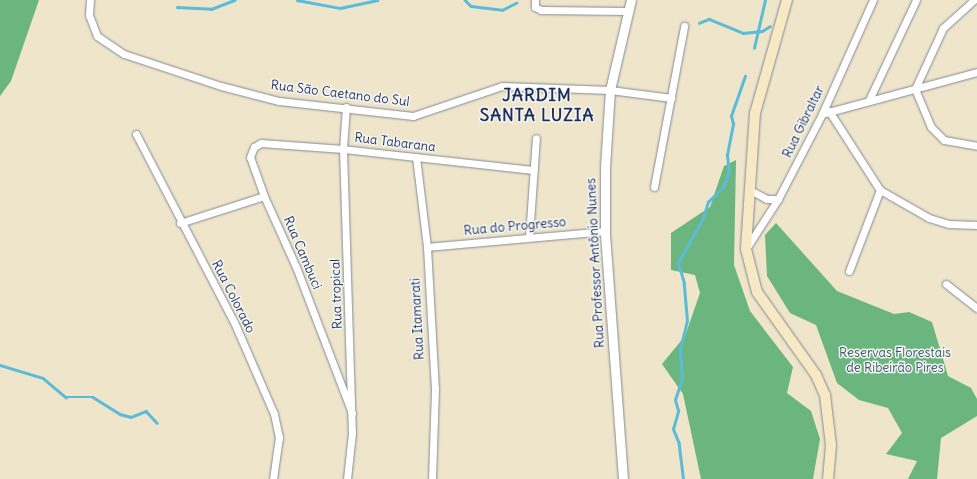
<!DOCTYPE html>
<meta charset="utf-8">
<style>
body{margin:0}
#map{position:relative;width:977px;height:479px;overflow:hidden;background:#eee5cb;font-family:Delius,sans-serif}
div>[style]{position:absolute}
.forest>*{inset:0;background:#6ab67e}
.stream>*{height:2.5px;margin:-1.25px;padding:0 1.25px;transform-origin:1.25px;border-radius:1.25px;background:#5bbcd9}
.roads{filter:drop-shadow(0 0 1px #848a94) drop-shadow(0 0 1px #848a94)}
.minor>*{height:7px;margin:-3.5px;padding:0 3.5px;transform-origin:3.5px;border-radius:3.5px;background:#fff}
.tertiary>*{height:9px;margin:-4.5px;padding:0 4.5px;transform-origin:4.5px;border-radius:4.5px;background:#fff}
.secondary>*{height:10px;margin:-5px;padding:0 5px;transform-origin:5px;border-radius:5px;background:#f6e9c3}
span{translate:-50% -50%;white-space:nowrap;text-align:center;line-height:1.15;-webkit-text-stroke:3px #f6f6f2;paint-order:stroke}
.street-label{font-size:13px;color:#1b2f5e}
.park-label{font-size:13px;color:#35586c}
.district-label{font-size:17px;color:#1b2f5e;font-weight:700;letter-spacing:1px}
</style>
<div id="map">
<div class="forest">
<i style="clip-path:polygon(0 0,39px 0,11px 81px,0 96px)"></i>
<i style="clip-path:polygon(736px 160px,734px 265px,750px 311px,793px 367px,787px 393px,811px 411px,820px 439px,813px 479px,701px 479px,683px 394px,662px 364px,685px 336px,700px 293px,695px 275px,671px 270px,671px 233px,710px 207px,724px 166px)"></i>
<i style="clip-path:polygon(776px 223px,837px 291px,894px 314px,909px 312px,932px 322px,948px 376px,971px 388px,977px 399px,977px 416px,941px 438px,937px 479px,908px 479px,917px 461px,886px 454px,902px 433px,888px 408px,859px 400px,837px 383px,816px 325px,790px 313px,767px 276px,765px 235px)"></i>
</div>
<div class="stream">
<i style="left:297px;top:0;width:44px;rotate:10.5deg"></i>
<i style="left:340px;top:8px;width:38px;rotate:-12deg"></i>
<i style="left:465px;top:0;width:8px;rotate:45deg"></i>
<i style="left:471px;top:6px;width:31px;rotate:7deg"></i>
<i style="left:502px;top:10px;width:16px;rotate:-27deg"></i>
<i style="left:177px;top:7px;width:34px;rotate:3deg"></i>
<i style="left:211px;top:9px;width:25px;rotate:-21deg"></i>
<i style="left:699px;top:23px;width:11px;rotate:-22deg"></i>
<i style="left:709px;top:19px;width:37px;rotate:22deg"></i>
<i style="left:743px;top:33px;width:19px;rotate:-6deg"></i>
<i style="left:762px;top:31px;width:9px;rotate:-32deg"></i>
<i style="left:754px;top:48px;width:49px;rotate:-77.1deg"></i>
<i style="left:0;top:365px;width:45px;rotate:16.8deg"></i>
<i style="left:43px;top:378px;width:30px;rotate:40deg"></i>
<i style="left:66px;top:397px;width:27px"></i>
<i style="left:93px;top:397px;width:32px;rotate:32deg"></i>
<i style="left:120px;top:414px;width:11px;rotate:15deg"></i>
<i style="left:131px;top:417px;width:16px;rotate:-22deg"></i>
<i style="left:146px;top:411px;width:16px;rotate:47deg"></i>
<i style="left:683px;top:479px;width:35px;rotate:-97deg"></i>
<i style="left:679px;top:444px;width:16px;rotate:-112deg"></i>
<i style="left:673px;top:429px;width:19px;rotate:-74deg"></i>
<i style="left:678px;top:411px;width:11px;rotate:-105deg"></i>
<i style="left:675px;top:400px;width:22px;rotate:-72deg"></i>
<i style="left:682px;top:379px;width:30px;rotate:-94deg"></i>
<i style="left:680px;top:349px;width:29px;rotate:-76deg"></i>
<i style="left:687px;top:321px;width:38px;rotate:-95deg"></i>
<i style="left:684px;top:283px;width:21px;rotate:-107deg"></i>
<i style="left:678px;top:263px;width:51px;rotate:-60.9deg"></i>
<i style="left:703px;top:218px;width:17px;rotate:-73deg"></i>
<i style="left:708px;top:202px;width:21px;rotate:-45deg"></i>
<i style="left:723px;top:187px;width:16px;rotate:-68deg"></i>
<i style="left:729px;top:172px;width:17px;rotate:-97deg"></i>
<i style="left:727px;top:155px;width:32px;rotate:-79deg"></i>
<i style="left:733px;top:124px;width:8px;rotate:-104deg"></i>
<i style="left:731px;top:116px;width:42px;rotate:-70.7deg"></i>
</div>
<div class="roads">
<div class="minor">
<i style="left:90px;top:0;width:15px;rotate:94deg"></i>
<i style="left:89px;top:15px;width:22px;rotate:69deg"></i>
<i style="left:97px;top:36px;width:32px;rotate:34deg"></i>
<i style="left:124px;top:54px;width:102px;rotate:18.3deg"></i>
<i style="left:221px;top:86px;width:60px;rotate:14.5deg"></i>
<i style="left:279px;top:101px;width:135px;rotate:6.4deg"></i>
<i style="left:413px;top:116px;width:94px;rotate:-18.6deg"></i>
<i style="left:502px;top:86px;width:108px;rotate:2.1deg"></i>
<i style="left:610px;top:90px;width:62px;rotate:7.5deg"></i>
<i style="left:535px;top:0;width:7px;rotate:90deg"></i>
<i style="left:535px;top:7px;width:7px;rotate:27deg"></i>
<i style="left:541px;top:10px;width:86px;rotate:0.7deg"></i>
<i style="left:974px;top:0;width:42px;rotate:137.9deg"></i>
<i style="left:943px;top:28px;width:67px;rotate:114.7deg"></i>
<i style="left:915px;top:89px;width:41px;rotate:67.2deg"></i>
<i style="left:931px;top:127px;width:18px;rotate:45deg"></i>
<i style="left:944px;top:140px;width:34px;rotate:10deg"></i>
<i style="left:869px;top:100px;width:110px;rotate:-64.8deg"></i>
<i style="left:346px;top:107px;width:42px;rotate:94.1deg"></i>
<i style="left:343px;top:149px;width:284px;rotate:88.2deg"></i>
<i style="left:352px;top:433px;width:46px;rotate:96.2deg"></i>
<i style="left:829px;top:111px;width:94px;rotate:57.2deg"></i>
<i style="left:880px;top:190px;width:56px;rotate:29.7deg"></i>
<i style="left:929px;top:218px;width:21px;rotate:17deg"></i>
<i style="left:949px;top:224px;width:28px;rotate:2deg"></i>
<i style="left:825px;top:113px;width:157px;rotate:-15.1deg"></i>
<i style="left:136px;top:134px;width:212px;rotate:62.5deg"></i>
<i style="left:234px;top:322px;width:100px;rotate:66.5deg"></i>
<i style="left:274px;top:414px;width:24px;rotate:78deg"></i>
<i style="left:279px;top:437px;width:42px;rotate:98.1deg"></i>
<i style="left:416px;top:157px;width:91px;rotate:83deg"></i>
<i style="left:427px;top:247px;width:142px;rotate:86.8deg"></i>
<i style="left:435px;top:389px;width:90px;rotate:91.9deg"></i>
<i style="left:654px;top:187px;width:164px;rotate:-79.4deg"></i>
<i style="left:748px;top:189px;width:21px;rotate:28deg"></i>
<i style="left:767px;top:199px;width:11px"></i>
<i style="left:180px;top:223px;width:88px;rotate:-17.8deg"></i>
<i style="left:529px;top:237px;width:99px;rotate:-86deg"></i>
<i style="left:427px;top:247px;width:179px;rotate:-5.1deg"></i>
<i style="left:747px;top:247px;width:57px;rotate:-57.1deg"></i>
<i style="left:778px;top:199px;width:96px;rotate:-62.6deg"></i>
<i style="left:822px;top:114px;width:125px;rotate:-65.9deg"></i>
<i style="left:849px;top:271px;width:87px;rotate:-69.1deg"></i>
<i style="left:946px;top:284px;width:39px;rotate:38deg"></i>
<i style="left:352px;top:413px;width:156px;rotate:-111deg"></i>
<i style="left:296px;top:267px;width:78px;rotate:-114.3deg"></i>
<i style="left:264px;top:196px;width:41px;rotate:-109.7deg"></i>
<i style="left:250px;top:157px;width:11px;rotate:-68deg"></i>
<i style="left:254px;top:147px;width:8px;rotate:-30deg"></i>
<i style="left:261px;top:143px;width:82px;rotate:4.2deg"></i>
<i style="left:343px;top:149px;width:192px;rotate:6.3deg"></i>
</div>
<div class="tertiary">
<i style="left:623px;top:479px;width:249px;rotate:-94.2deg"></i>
<i style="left:605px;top:231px;width:64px;rotate:-90deg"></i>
<i style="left:605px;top:167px;width:77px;rotate:-86.3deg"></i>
<i style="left:610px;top:90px;width:92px;rotate:-76.9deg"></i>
</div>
<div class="secondary">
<i style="left:787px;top:0;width:117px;rotate:105.8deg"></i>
<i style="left:755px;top:113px;width:136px;rotate:93.8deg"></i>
<i style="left:746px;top:249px;width:44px;rotate:75.7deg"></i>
<i style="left:757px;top:292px;width:102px;rotate:54.6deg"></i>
<i style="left:816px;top:375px;width:22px;rotate:66deg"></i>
<i style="left:825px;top:395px;width:50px;rotate:83.2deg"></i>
<i style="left:831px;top:445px;width:34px;rotate:95deg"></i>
</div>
</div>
<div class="street-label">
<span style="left:340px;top:94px;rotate:7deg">Rua São Caetano do Sul</span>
<span style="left:804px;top:122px;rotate:-64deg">Rua Gibraltar</span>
<span style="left:395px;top:143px;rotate:7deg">Rua Tabarana</span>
<span style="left:515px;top:227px;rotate:-5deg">Rua do Progresso</span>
<span style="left:302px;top:253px;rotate:67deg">Rua Cambuci</span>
<span style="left:596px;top:263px;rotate:-93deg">Rua Professor Antônio Nunes</span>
<span style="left:337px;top:294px;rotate:-92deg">Rua tropical</span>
<span style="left:233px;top:297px;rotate:63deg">Rua Colorado</span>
<span style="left:418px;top:319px;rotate:-93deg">Rua Itamarati</span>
</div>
<div class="park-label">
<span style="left:895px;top:361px">Reservas Florestais<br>de Ribeirão Pires</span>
</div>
<div class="district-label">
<span style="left:537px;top:106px">JARDIM<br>SANTA LUZIA</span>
</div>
</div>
